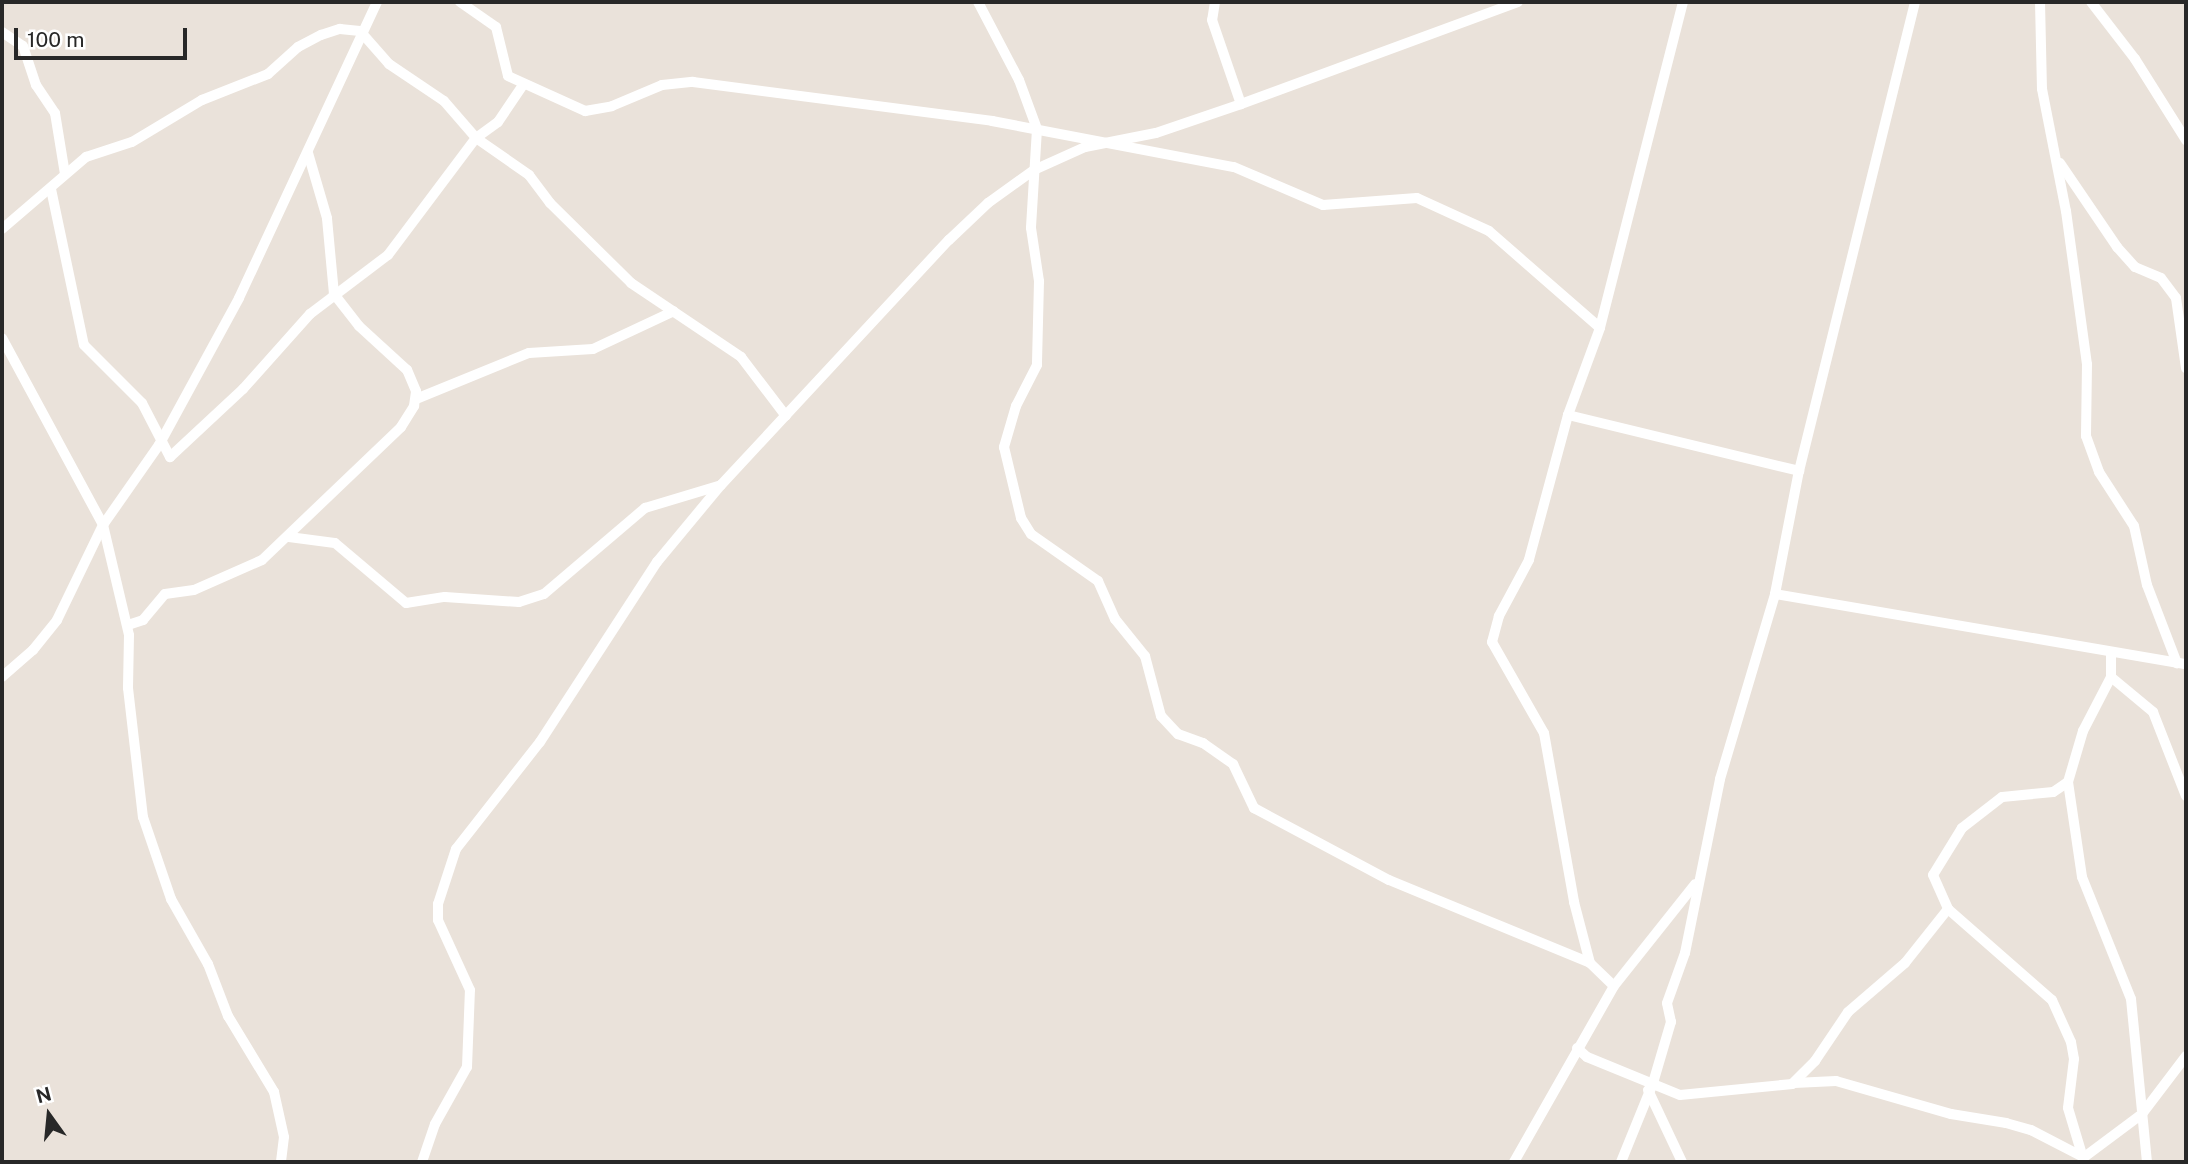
<!DOCTYPE html>
<style>
body{margin:0}
#map{position:relative;width:2188px;height:1164px;overflow:hidden;background:#eae2da;font-family:"Public Sans",sans-serif}
div>[style]{position:absolute}
.minor>*{height:10px;margin:-5px;padding:0 5px;transform-origin:5px;border-radius:5px;background:#fff}
span{translate:-50% -50%;white-space:nowrap;text-align:center;line-height:1.15;-webkit-text-stroke:7px #fff;paint-order:stroke}
.frame{position:absolute;inset:0;border:4px solid #282828;pointer-events:none}
.north{position:absolute;left:14px;top:1080px;width:70px;height:70px;-webkit-text-stroke:5px #fff;paint-order:stroke;rotate:345deg;font-size:19px;font-weight:700;line-height:28px;text-align:center;color:#282828}
.north::after{content:'';display:block;margin:auto;width:24px;height:32px;background:#282828;clip-path:polygon(50% 0,100% 100%,50% 72%,0 100%)}
.scale{position:absolute;left:14px;top:28px;width:173px;height:32px;box-sizing:border-box;border:4px solid #282828;border-top:0;padding-left:9px;font-size:21px;line-height:24px;white-space:nowrap;color:#282828;-webkit-text-stroke:5px #fff;paint-order:stroke}
</style>
<div id="map">
<div class="minor">
<i style="left:460px;top:2px;width:44px;rotate:34.8deg"></i>
<i style="left:496px;top:27px;width:50px;rotate:76.2deg"></i>
<i style="left:508px;top:76px;width:85px;rotate:24.4deg"></i>
<i style="left:585px;top:111px;width:27px;rotate:-10deg"></i>
<i style="left:612px;top:106px;width:54px;rotate:-22.8deg"></i>
<i style="left:662px;top:85px;width:31px;rotate:-6deg"></i>
<i style="left:693px;top:82px;width:302px;rotate:7.4deg"></i>
<i style="left:992px;top:121px;width:246px;rotate:10.8deg"></i>
<i style="left:1234px;top:167px;width:97px;rotate:23.1deg"></i>
<i style="left:1323px;top:205px;width:94px;rotate:-4.3deg"></i>
<i style="left:1417px;top:198px;width:79px;rotate:24.6deg"></i>
<i style="left:1489px;top:231px;width:147px;rotate:41.1deg"></i>
<i style="left:978px;top:2px;width:88px;rotate:62.3deg"></i>
<i style="left:1019px;top:80px;width:52px;rotate:69.8deg"></i>
<i style="left:1037px;top:129px;width:99px;rotate:93.5deg"></i>
<i style="left:1031px;top:228px;width:54px;rotate:81.4deg"></i>
<i style="left:1039px;top:281px;width:84px;rotate:91.4deg"></i>
<i style="left:1037px;top:365px;width:46px;rotate:117.1deg"></i>
<i style="left:1016px;top:406px;width:43px;rotate:106.3deg"></i>
<i style="left:1004px;top:447px;width:73px;rotate:76.5deg"></i>
<i style="left:1021px;top:518px;width:19px;rotate:58deg"></i>
<i style="left:1031px;top:534px;width:82px;rotate:35deg"></i>
<i style="left:1098px;top:581px;width:42px;rotate:65.9deg"></i>
<i style="left:1115px;top:619px;width:48px;rotate:51deg"></i>
<i style="left:1145px;top:656px;width:62px;rotate:75.1deg"></i>
<i style="left:1161px;top:716px;width:25px;rotate:47deg"></i>
<i style="left:1178px;top:734px;width:27px;rotate:20deg"></i>
<i style="left:1203px;top:743px;width:37px;rotate:35deg"></i>
<i style="left:1233px;top:764px;width:49px;rotate:64.5deg"></i>
<i style="left:1254px;top:808px;width:153px;rotate:28.1deg"></i>
<i style="left:1389px;top:880px;width:217px;rotate:22.4deg"></i>
<i style="left:1590px;top:963px;width:33px;rotate:44deg"></i>
<i style="left:1215px;top:2px;width:18px;rotate:99deg"></i>
<i style="left:1212px;top:20px;width:89px;rotate:71deg"></i>
<i style="left:1683px;top:2px;width:336px;rotate:104.3deg"></i>
<i style="left:1600px;top:328px;width:93px;rotate:110.2deg"></i>
<i style="left:1568px;top:415px;width:238px;rotate:13.6deg"></i>
<i style="left:2040px;top:2px;width:87px;rotate:88.7deg"></i>
<i style="left:2042px;top:89px;width:124px;rotate:78.9deg"></i>
<i style="left:2066px;top:211px;width:154px;rotate:82.2deg"></i>
<i style="left:2087px;top:364px;width:72px;rotate:90.8deg"></i>
<i style="left:2086px;top:436px;width:38px;rotate:70deg"></i>
<i style="left:2099px;top:472px;width:64px;rotate:57.1deg"></i>
<i style="left:2134px;top:526px;width:60px;rotate:77.6deg"></i>
<i style="left:2147px;top:585px;width:84px;rotate:69deg"></i>
<i style="left:2091px;top:2px;width:72px;rotate:52.3deg"></i>
<i style="left:2135px;top:59px;width:96px;rotate:57.8deg"></i>
<i style="left:2px;top:32px;width:25px;rotate:34deg"></i>
<i style="left:23px;top:46px;width:41px;rotate:71.6deg"></i>
<i style="left:36px;top:85px;width:34px;rotate:56deg"></i>
<i style="left:55px;top:113px;width:62px;rotate:80.7deg"></i>
<i style="left:2060px;top:163px;width:102px;rotate:55.8deg"></i>
<i style="left:2117px;top:247px;width:27px;rotate:48deg"></i>
<i style="left:2135px;top:267px;width:28px;rotate:23deg"></i>
<i style="left:2161px;top:278px;width:25px;rotate:53deg"></i>
<i style="left:2176px;top:298px;width:71px;rotate:81.9deg"></i>
<i style="left:51px;top:189px;width:159px;rotate:78.1deg"></i>
<i style="left:84px;top:345px;width:82px;rotate:45deg"></i>
<i style="left:142px;top:403px;width:61px;rotate:62.6deg"></i>
<i style="left:170px;top:457px;width:100px;rotate:-43deg"></i>
<i style="left:243px;top:389px;width:101px;rotate:-48.2deg"></i>
<i style="left:310px;top:314px;width:98px;rotate:-37.1deg"></i>
<i style="left:388px;top:255px;width:146px;rotate:-53.1deg"></i>
<i style="left:476px;top:138px;width:27px;rotate:-36deg"></i>
<i style="left:498px;top:122px;width:45px;rotate:-56deg"></i>
<i style="left:2px;top:229px;width:111px;rotate:-40.6deg"></i>
<i style="left:86px;top:157px;width:48px;rotate:-18.1deg"></i>
<i style="left:132px;top:142px;width:82px;rotate:-31deg"></i>
<i style="left:202px;top:100px;width:71px;rotate:-21.5deg"></i>
<i style="left:268px;top:74px;width:40px;rotate:-42deg"></i>
<i style="left:298px;top:47px;width:26px;rotate:-28deg"></i>
<i style="left:321px;top:35px;width:20px;rotate:-18deg"></i>
<i style="left:340px;top:29px;width:20px;rotate:6deg"></i>
<i style="left:360px;top:31px;width:44px;rotate:48.7deg"></i>
<i style="left:389px;top:64px;width:66px;rotate:33.9deg"></i>
<i style="left:444px;top:101px;width:49px;rotate:49.1deg"></i>
<i style="left:476px;top:138px;width:65px;rotate:34.9deg"></i>
<i style="left:529px;top:175px;width:35px;rotate:53deg"></i>
<i style="left:550px;top:203px;width:114px;rotate:44.6deg"></i>
<i style="left:631px;top:283px;width:133px;rotate:33.9deg"></i>
<i style="left:741px;top:357px;width:74px;rotate:52.7deg"></i>
<i style="left:2px;top:338px;width:213px;rotate:61.6deg"></i>
<i style="left:103px;top:525px;width:113px;rotate:76.7deg"></i>
<i style="left:129px;top:635px;width:53px;rotate:91.1deg"></i>
<i style="left:128px;top:688px;width:130px;rotate:83.4deg"></i>
<i style="left:143px;top:817px;width:87px;rotate:71.1deg"></i>
<i style="left:171px;top:899px;width:75px;rotate:60.4deg"></i>
<i style="left:208px;top:964px;width:56px;rotate:69deg"></i>
<i style="left:228px;top:1016px;width:89px;rotate:58.8deg"></i>
<i style="left:274px;top:1092px;width:46px;rotate:77.5deg"></i>
<i style="left:284px;top:1137px;width:25px;rotate:97deg"></i>
<i style="left:416px;top:399px;width:122px;rotate:-22.2deg"></i>
<i style="left:529px;top:353px;width:64px;rotate:-3.6deg"></i>
<i style="left:593px;top:349px;width:89px;rotate:-25.1deg"></i>
<i style="left:1568px;top:415px;width:150px;rotate:105.1deg"></i>
<i style="left:1529px;top:560px;width:64px;rotate:118.2deg"></i>
<i style="left:1499px;top:616px;width:27px;rotate:105deg"></i>
<i style="left:1492px;top:642px;width:105px;rotate:60.3deg"></i>
<i style="left:1544px;top:733px;width:172px;rotate:79.9deg"></i>
<i style="left:1574px;top:902px;width:63px;rotate:75.3deg"></i>
<i style="left:289px;top:537px;width:46px;rotate:7.4deg"></i>
<i style="left:335px;top:543px;width:93px;rotate:40.2deg"></i>
<i style="left:406px;top:603px;width:39px;rotate:-9deg"></i>
<i style="left:445px;top:597px;width:74px;rotate:3.9deg"></i>
<i style="left:519px;top:602px;width:26px;rotate:-18deg"></i>
<i style="left:544px;top:594px;width:133px;rotate:-40.4deg"></i>
<i style="left:645px;top:508px;width:79px;rotate:-16.8deg"></i>
<i style="left:721px;top:485px;width:335px;rotate:-47.1deg"></i>
<i style="left:949px;top:240px;width:54px;rotate:-43.5deg"></i>
<i style="left:988px;top:203px;width:57px;rotate:-35.7deg"></i>
<i style="left:1034px;top:170px;width:56px;rotate:-24.3deg"></i>
<i style="left:1085px;top:147px;width:72px;rotate:-11.2deg"></i>
<i style="left:1156px;top:133px;width:90px;rotate:-18.8deg"></i>
<i style="left:1241px;top:104px;width:295px;rotate:-20.2deg"></i>
<i style="left:1775px;top:594px;width:417px;rotate:9.7deg"></i>
<i style="left:128px;top:625px;width:16px;rotate:-18deg"></i>
<i style="left:143px;top:620px;width:34px;rotate:-50deg"></i>
<i style="left:165px;top:594px;width:29px;rotate:-8deg"></i>
<i style="left:194px;top:590px;width:74px;rotate:-23.8deg"></i>
<i style="left:262px;top:560px;width:192px;rotate:-43.7deg"></i>
<i style="left:401px;top:427px;width:25px;rotate:-58deg"></i>
<i style="left:414px;top:406px;width:15px;rotate:-82deg"></i>
<i style="left:416px;top:391px;width:23px;rotate:-113deg"></i>
<i style="left:407px;top:370px;width:65px;rotate:-137.5deg"></i>
<i style="left:359px;top:326px;width:41px;rotate:-128deg"></i>
<i style="left:334px;top:294px;width:76px;rotate:-95.3deg"></i>
<i style="left:327px;top:218px;width:68px;rotate:-106.3deg"></i>
<i style="left:2111px;top:652px;width:25px;rotate:90deg"></i>
<i style="left:2111px;top:677px;width:61px;rotate:117.4deg"></i>
<i style="left:2083px;top:731px;width:53px;rotate:106.4deg"></i>
<i style="left:2068px;top:782px;width:18px;rotate:146deg"></i>
<i style="left:2053px;top:792px;width:51px;rotate:174.4deg"></i>
<i style="left:2002px;top:797px;width:51px;rotate:142.2deg"></i>
<i style="left:1962px;top:828px;width:55px;rotate:121.7deg"></i>
<i style="left:1933px;top:875px;width:37px;rotate:66deg"></i>
<i style="left:1948px;top:909px;width:138px;rotate:41.2deg"></i>
<i style="left:2052px;top:1000px;width:46px;rotate:65.7deg"></i>
<i style="left:2071px;top:1042px;width:17px;rotate:80deg"></i>
<i style="left:2074px;top:1059px;width:49px;rotate:97deg"></i>
<i style="left:2068px;top:1108px;width:52px;rotate:73.3deg"></i>
<i style="left:2083px;top:1158px;width:74px;rotate:-36.7deg"></i>
<i style="left:2142px;top:1114px;width:73px;rotate:-52.8deg"></i>
<i style="left:2px;top:677px;width:41px;rotate:-41.1deg"></i>
<i style="left:33px;top:650px;width:38px;rotate:-51deg"></i>
<i style="left:57px;top:620px;width:106px;rotate:-64.2deg"></i>
<i style="left:103px;top:525px;width:98px;rotate:-55deg"></i>
<i style="left:159px;top:445px;width:167px;rotate:-61.4deg"></i>
<i style="left:239px;top:298px;width:327px;rotate:-65deg"></i>
<i style="left:2111px;top:677px;width:55px;rotate:39.8deg"></i>
<i style="left:2153px;top:712px;width:90px;rotate:68.6deg"></i>
<i style="left:2068px;top:782px;width:96px;rotate:81.6deg"></i>
<i style="left:2082px;top:877px;width:131px;rotate:68.1deg"></i>
<i style="left:2131px;top:999px;width:164px;rotate:84.4deg"></i>
<i style="left:1577px;top:1048px;width:13px;rotate:42deg"></i>
<i style="left:1587px;top:1057px;width:100px;rotate:22.2deg"></i>
<i style="left:1680px;top:1095px;width:113px;rotate:-5.6deg"></i>
<i style="left:1792px;top:1084px;width:33px;rotate:-45deg"></i>
<i style="left:1815px;top:1061px;width:59px;rotate:-56deg"></i>
<i style="left:1848px;top:1012px;width:75px;rotate:-40.7deg"></i>
<i style="left:1905px;top:963px;width:69px;rotate:-51.5deg"></i>
<i style="left:1794px;top:1083px;width:42px;rotate:-2.7deg"></i>
<i style="left:1836px;top:1081px;width:120px;rotate:16deg"></i>
<i style="left:1951px;top:1114px;width:56px;rotate:9.3deg"></i>
<i style="left:2006px;top:1123px;width:26px;rotate:16deg"></i>
<i style="left:2031px;top:1130px;width:59px;rotate:27.4deg"></i>
<i style="left:1648px;top:1090px;width:80px;rotate:64.7deg"></i>
<i style="left:422px;top:1162px;width:40px;rotate:-71.1deg"></i>
<i style="left:435px;top:1124px;width:65px;rotate:-60.7deg"></i>
<i style="left:467px;top:1067px;width:77px;rotate:-87.8deg"></i>
<i style="left:470px;top:990px;width:77px;rotate:-114.6deg"></i>
<i style="left:438px;top:920px;width:16px;rotate:-90deg"></i>
<i style="left:438px;top:904px;width:58px;rotate:-71.9deg"></i>
<i style="left:456px;top:849px;width:136px;rotate:-51.9deg"></i>
<i style="left:540px;top:742px;width:215px;rotate:-57deg"></i>
<i style="left:657px;top:562px;width:100px;rotate:-50.3deg"></i>
<i style="left:1514px;top:1162px;width:202px;rotate:-60.4deg"></i>
<i style="left:1614px;top:986px;width:130px;rotate:-51.5deg"></i>
<i style="left:1621px;top:1162px;width:85px;rotate:-67.9deg"></i>
<i style="left:1653px;top:1083px;width:64px;rotate:-73.6deg"></i>
<i style="left:1671px;top:1022px;width:19px;rotate:-102deg"></i>
<i style="left:1667px;top:1003px;width:53px;rotate:-70.2deg"></i>
<i style="left:1685px;top:953px;width:177px;rotate:-78.6deg"></i>
<i style="left:1720px;top:779px;width:193px;rotate:-73.4deg"></i>
<i style="left:1775px;top:594px;width:125px;rotate:-79deg"></i>
<i style="left:1799px;top:471px;width:483px;rotate:-76.1deg"></i>
</div>
<div class="frame"></div>
<div class="north">N</div>
<div class="scale">100 m</div>
</div>
